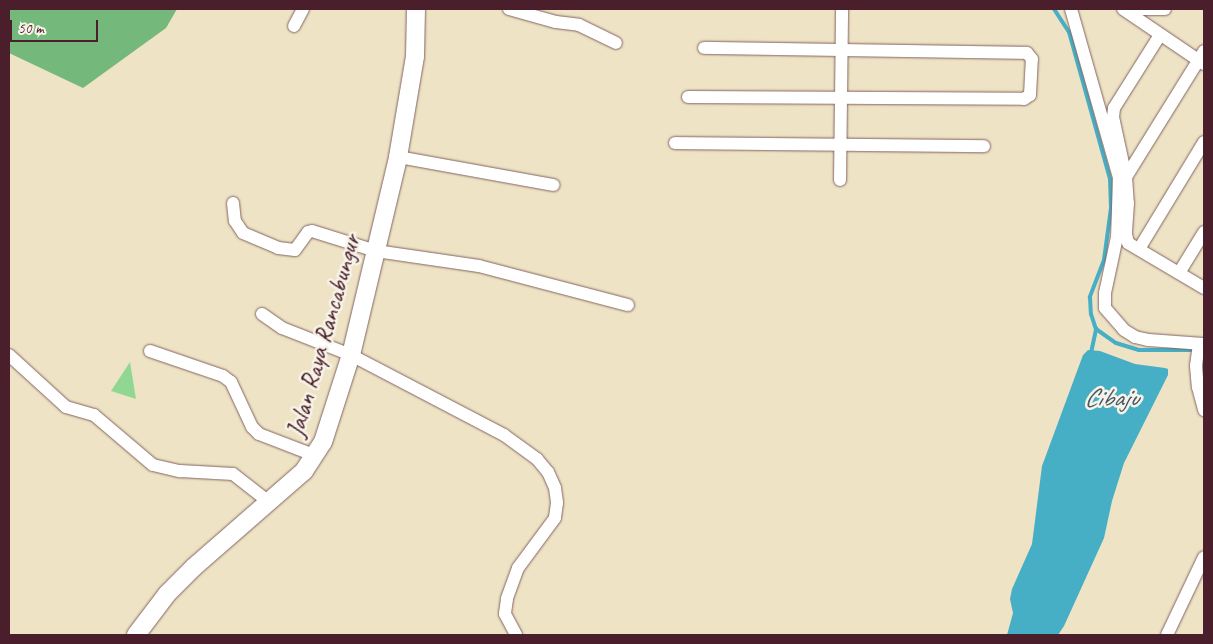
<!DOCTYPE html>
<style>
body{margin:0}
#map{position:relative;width:1213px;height:644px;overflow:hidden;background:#eee3c5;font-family:Caveat,sans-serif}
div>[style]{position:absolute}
.green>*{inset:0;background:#90d892}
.forest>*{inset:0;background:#74b87c}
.water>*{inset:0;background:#46aec5}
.stream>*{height:4px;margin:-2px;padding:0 2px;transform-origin:2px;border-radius:2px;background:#46aec5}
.roads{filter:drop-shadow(0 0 1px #836461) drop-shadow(0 0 1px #836461)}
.street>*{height:12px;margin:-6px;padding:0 6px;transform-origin:6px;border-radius:6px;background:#fff}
.secondary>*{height:18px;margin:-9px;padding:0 9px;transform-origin:9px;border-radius:9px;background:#fff}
span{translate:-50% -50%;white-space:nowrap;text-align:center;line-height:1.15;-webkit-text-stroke:5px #f7f3e8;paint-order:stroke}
.street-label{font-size:25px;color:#4a1f2b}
.water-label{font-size:26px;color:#485869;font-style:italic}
.frame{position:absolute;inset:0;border:10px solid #4a1f2b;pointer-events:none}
.scale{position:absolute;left:10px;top:20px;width:88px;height:22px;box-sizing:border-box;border:2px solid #4a1f2b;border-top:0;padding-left:6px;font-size:15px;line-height:18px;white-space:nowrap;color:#4a1f2b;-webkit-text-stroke:4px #f7f3e8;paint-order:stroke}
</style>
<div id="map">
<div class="green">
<i style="clip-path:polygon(130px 362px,136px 399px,111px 391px)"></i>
</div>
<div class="forest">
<i style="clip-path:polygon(9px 9px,177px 9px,166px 28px,83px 88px,9px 53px)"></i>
</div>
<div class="water">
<i style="clip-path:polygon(1088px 350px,1100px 351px,1135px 364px,1165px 368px,1168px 369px,1168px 375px,1124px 463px,1112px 501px,1104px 538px,1064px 626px,1058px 635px,1007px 635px,1013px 613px,1010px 599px,1012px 589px,1032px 544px,1042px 466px,1083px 355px)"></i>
</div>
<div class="stream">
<i style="left:1054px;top:9px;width:27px;rotate:57deg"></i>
<i style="left:1069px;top:32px;width:153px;rotate:74.4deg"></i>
<i style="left:1110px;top:179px;width:29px;rotate:88deg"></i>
<i style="left:1111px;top:208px;width:52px;rotate:97.7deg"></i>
<i style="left:1104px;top:260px;width:40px;rotate:111deg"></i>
<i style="left:1090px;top:297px;width:17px;rotate:87deg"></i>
<i style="left:1091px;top:314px;width:16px;rotate:72deg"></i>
<i style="left:1096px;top:329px;width:24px;rotate:35deg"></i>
<i style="left:1116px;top:343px;width:24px;rotate:17deg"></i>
<i style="left:1139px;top:350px;width:58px"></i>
<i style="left:1091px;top:353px;width:25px;rotate:-78deg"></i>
</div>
<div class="roads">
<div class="street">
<i style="left:509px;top:9px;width:49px;rotate:15.5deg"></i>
<i style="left:556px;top:22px;width:23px;rotate:7deg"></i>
<i style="left:579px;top:25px;width:41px;rotate:25.9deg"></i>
<i style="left:1071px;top:9px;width:176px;rotate:74.1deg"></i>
<i style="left:1119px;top:178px;width:59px;rotate:91.9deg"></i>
<i style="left:1117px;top:237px;width:57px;rotate:102.1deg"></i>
<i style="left:1105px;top:293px;width:15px;rotate:90deg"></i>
<i style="left:1105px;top:308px;width:29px;rotate:49deg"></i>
<i style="left:1124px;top:330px;width:13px;rotate:32deg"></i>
<i style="left:1135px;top:337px;width:13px;rotate:13deg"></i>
<i style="left:1148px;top:340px;width:56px;rotate:4.1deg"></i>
<i style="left:1123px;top:9px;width:98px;rotate:34.2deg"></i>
<i style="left:1126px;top:9px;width:39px"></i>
<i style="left:294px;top:26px;width:19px;rotate:-62deg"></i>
<i style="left:1160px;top:35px;width:86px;rotate:122.2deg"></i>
<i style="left:1114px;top:108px;width:9px;rotate:96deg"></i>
<i style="left:1113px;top:117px;width:61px;rotate:77.8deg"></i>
<i style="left:1126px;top:177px;width:26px;rotate:86deg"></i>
<i style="left:1128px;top:203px;width:31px;rotate:94deg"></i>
<i style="left:1126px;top:234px;width:9px;rotate:77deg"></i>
<i style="left:1128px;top:243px;width:88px;rotate:30.6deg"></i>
<i style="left:688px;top:97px;width:336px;rotate:0.3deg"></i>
<i style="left:1024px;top:99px;width:7px;rotate:-34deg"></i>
<i style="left:1030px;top:95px;width:36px;rotate:-87deg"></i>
<i style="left:1032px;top:59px;width:8px;rotate:-130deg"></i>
<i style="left:1027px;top:53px;width:323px;rotate:-179.1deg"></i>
<i style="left:675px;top:143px;width:309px;rotate:0.6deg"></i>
<i style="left:398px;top:157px;width:158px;rotate:10.2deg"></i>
<i style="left:1126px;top:177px;width:148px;rotate:-58.2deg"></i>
<i style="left:840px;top:180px;width:171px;rotate:-89.3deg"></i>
<i style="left:233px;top:203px;width:18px;rotate:84deg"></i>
<i style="left:235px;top:221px;width:14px;rotate:56deg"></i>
<i style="left:243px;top:233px;width:38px;rotate:23deg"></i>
<i style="left:278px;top:248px;width:17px;rotate:7deg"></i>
<i style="left:295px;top:250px;width:22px;rotate:-54deg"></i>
<i style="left:308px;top:232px;width:4px;rotate:-14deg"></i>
<i style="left:312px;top:231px;width:67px;rotate:17.4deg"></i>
<i style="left:376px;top:251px;width:104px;rotate:8.3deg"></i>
<i style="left:479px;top:266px;width:154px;rotate:14.7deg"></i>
<i style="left:1139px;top:249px;width:125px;rotate:-58.7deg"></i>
<i style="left:1179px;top:273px;width:48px;rotate:-58.6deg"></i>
<i style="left:262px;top:314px;width:24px;rotate:35deg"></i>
<i style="left:282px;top:328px;width:74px;rotate:21.4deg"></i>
<i style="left:351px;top:355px;width:173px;rotate:27.6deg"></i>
<i style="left:504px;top:435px;width:41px;rotate:36deg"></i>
<i style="left:537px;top:459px;width:17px;rotate:50deg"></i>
<i style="left:548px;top:472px;width:17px;rotate:66deg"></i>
<i style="left:555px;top:488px;width:15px;rotate:82deg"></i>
<i style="left:557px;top:503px;width:15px;rotate:98deg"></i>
<i style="left:555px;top:518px;width:62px;rotate:126.5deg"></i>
<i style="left:518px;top:568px;width:33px;rotate:110deg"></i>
<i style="left:507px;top:599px;width:15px;rotate:98deg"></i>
<i style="left:505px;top:614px;width:24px;rotate:62deg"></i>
<i style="left:1199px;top:344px;width:22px;rotate:98deg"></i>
<i style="left:1196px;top:366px;width:21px;rotate:85deg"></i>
<i style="left:1198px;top:387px;width:24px;rotate:75deg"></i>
<i style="left:150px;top:351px;width:77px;rotate:18.9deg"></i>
<i style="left:223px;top:376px;width:10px;rotate:37deg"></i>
<i style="left:231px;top:382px;width:50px;rotate:65deg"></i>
<i style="left:252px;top:427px;width:10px;rotate:45deg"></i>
<i style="left:259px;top:434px;width:61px;rotate:21.1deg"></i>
<i style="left:9px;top:355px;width:77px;rotate:42.4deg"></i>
<i style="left:66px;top:407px;width:29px;rotate:16deg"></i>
<i style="left:94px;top:415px;width:77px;rotate:40.3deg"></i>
<i style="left:153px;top:465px;width:28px;rotate:13deg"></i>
<i style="left:180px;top:471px;width:53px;rotate:3.2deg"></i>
<i style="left:233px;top:474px;width:46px;rotate:37.9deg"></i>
<i style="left:1167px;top:635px;width:86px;rotate:-64.6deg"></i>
</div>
<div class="secondary">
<i style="left:136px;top:635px;width:51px;rotate:-52.9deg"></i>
<i style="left:167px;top:594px;width:38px;rotate:-45deg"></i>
<i style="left:194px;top:567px;width:146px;rotate:-41.1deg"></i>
<i style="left:304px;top:471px;width:35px;rotate:-57deg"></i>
<i style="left:323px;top:442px;width:91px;rotate:-72.2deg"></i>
<i style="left:351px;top:355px;width:204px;rotate:-76.6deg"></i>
<i style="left:398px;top:157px;width:102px;rotate:-80.4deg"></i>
<i style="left:415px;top:56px;width:47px;rotate:-88.8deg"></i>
</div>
</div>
<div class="street-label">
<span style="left:324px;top:336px;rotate:-74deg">Jalan Raya Rancabungur</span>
</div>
<div class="water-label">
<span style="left:1111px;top:398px">Cibaju</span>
</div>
<div class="frame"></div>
<div class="scale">50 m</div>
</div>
